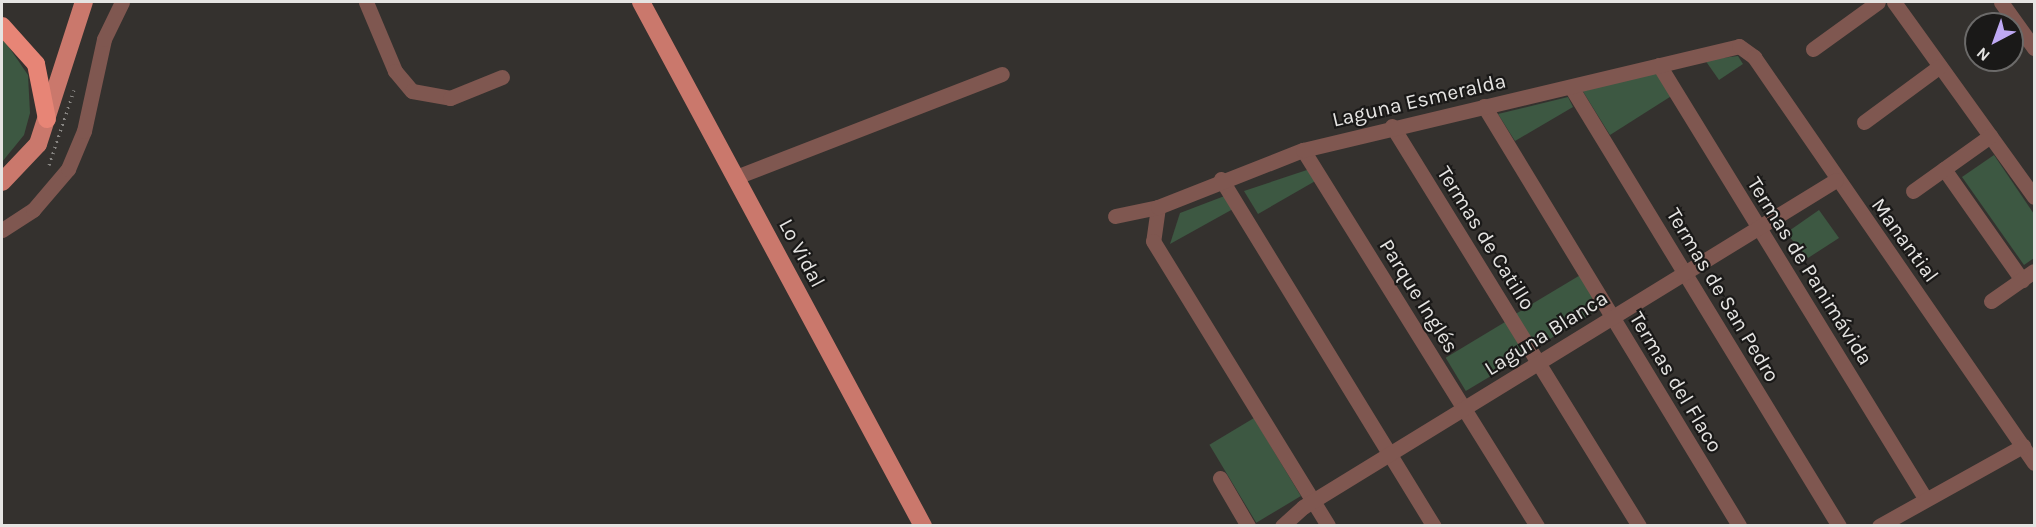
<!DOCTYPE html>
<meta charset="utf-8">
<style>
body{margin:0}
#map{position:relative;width:2036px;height:527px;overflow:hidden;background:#34312e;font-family:Karla,sans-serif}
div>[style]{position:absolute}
.green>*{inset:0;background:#3d5842;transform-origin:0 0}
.path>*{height:3px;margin-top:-1.5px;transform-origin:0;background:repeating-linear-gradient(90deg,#888683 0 1.5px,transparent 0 6px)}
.minor>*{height:15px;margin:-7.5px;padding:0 7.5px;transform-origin:7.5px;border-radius:7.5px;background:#7f5750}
.major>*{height:18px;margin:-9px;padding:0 9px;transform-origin:9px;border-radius:9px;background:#ca786c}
.highway>*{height:18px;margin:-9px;padding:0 9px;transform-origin:9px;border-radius:9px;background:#e78576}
span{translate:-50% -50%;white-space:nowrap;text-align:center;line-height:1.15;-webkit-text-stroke:4.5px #1a1918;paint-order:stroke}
.street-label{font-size:21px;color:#e5e4e2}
.frame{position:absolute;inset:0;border:3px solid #e5e4e2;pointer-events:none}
.north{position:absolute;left:1964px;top:12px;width:60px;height:60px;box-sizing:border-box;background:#1a1918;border:2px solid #6b6a69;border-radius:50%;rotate:221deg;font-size:16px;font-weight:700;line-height:24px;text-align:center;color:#e5e4e2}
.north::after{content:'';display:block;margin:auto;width:21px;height:27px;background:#bfa9f4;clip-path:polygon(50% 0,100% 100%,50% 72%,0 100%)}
</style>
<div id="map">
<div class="green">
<i style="clip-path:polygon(2px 37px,28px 75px,30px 113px,24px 135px,2px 162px)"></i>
<i style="clip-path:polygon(1738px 56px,1743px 64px,1719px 80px,1705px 60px)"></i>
<i style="clip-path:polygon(1658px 72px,1673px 95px,1610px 135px,1582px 90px)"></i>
<i style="clip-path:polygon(1568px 97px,1573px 107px,1515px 141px,1498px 114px)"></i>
<i style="clip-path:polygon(1994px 155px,2034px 214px,2034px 258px,2024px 265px,1962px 177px)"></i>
<i style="clip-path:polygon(1319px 166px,1324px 176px,1258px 214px,1244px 191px)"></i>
<i style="clip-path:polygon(1235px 192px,1242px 204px,1170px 244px,1180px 213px)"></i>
<i style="clip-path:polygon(1819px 210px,1839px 238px,1808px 258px,1786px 233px)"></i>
<i style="left:1582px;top:274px;width:39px;height:81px;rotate:59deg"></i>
<i style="left:1510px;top:319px;width:39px;height:75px;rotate:59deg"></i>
<i style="left:1254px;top:418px;width:91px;height:52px;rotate:59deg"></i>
</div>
<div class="path">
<i style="left:49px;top:165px;width:79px;rotate:-71.6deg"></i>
</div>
<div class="minor">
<i style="left:366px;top:2px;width:75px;rotate:67.2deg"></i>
<i style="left:395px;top:71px;width:26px;rotate:50deg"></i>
<i style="left:412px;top:91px;width:39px;rotate:10deg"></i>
<i style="left:450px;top:98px;width:56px;rotate:-22deg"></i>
<i style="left:1894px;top:2px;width:240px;rotate:54.3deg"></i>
<i style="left:2001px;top:2px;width:57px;rotate:54.3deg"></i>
<i style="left:1813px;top:49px;width:80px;rotate:-35.9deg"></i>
<i style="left:1659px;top:65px;width:508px;rotate:58.44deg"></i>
<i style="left:1571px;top:87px;width:514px;rotate:58.6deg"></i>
<i style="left:1484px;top:106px;width:491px;rotate:58.7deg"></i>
<i style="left:1864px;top:122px;width:94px;rotate:-36.4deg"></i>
<i style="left:1392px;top:126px;width:470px;rotate:58.3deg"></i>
<i style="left:1303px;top:150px;width:443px;rotate:58.1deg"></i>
<i style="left:1944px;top:169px;width:136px;rotate:54.9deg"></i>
<i style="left:736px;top:177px;width:285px;rotate:-21.2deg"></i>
<i style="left:1221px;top:179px;width:407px;rotate:58.5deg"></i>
<i style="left:1913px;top:191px;width:95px;rotate:-35.5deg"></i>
<i style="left:1158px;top:207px;width:34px;rotate:98deg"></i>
<i style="left:1153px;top:241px;width:334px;rotate:58.4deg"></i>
<i style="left:1115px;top:216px;width:44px;rotate:-11.8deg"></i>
<i style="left:1158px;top:207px;width:156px;rotate:-21.5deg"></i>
<i style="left:1303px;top:150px;width:448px;rotate:-13.4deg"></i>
<i style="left:1739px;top:46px;width:19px;rotate:36deg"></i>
<i style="left:1754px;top:57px;width:493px;rotate:55.4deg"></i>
<i style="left:2px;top:230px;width:37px;rotate:-33deg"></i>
<i style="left:33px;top:210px;width:54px;rotate:-49.5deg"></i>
<i style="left:68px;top:169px;width:41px;rotate:-67.2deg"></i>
<i style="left:84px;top:131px;width:94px;rotate:-77.7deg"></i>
<i style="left:104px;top:39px;width:41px;rotate:-64.1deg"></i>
<i style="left:1991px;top:301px;width:52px;rotate:-34.9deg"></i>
<i style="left:1220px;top:478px;width:56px;rotate:59.7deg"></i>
<i style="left:1282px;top:526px;width:28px;rotate:-42deg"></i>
<i style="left:1303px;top:507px;width:625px;rotate:-31.53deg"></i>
<i style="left:1879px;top:526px;width:165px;rotate:-29.1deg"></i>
</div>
<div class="major">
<i style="left:641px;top:2px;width:595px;rotate:61.71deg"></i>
<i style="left:2px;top:182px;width:52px;rotate:-46.5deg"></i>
<i style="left:38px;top:144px;width:149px;rotate:-72.1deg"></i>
</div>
<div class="highway">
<i style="left:2px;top:26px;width:51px;rotate:48.2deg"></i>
<i style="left:36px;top:64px;width:56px;rotate:78.7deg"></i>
</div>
<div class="street-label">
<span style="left:1419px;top:100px;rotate:-13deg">Laguna Esmeralda</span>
<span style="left:1486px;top:238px;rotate:58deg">Termas de Catillo</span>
<span style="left:1905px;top:240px;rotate:54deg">Manantial</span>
<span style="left:802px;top:253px;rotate:62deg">Lo Vidal</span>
<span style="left:1810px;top:271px;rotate:58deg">Termas de Panimávida</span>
<span style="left:1723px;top:295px;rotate:59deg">Termas de San Pedro</span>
<span style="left:1419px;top:296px;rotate:58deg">Parque Inglés</span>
<span style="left:1546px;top:333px;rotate:-32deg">Laguna Blanca</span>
<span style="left:1676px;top:382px;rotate:59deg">Termas del Flaco</span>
</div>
<div class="frame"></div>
<div class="north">N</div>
</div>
